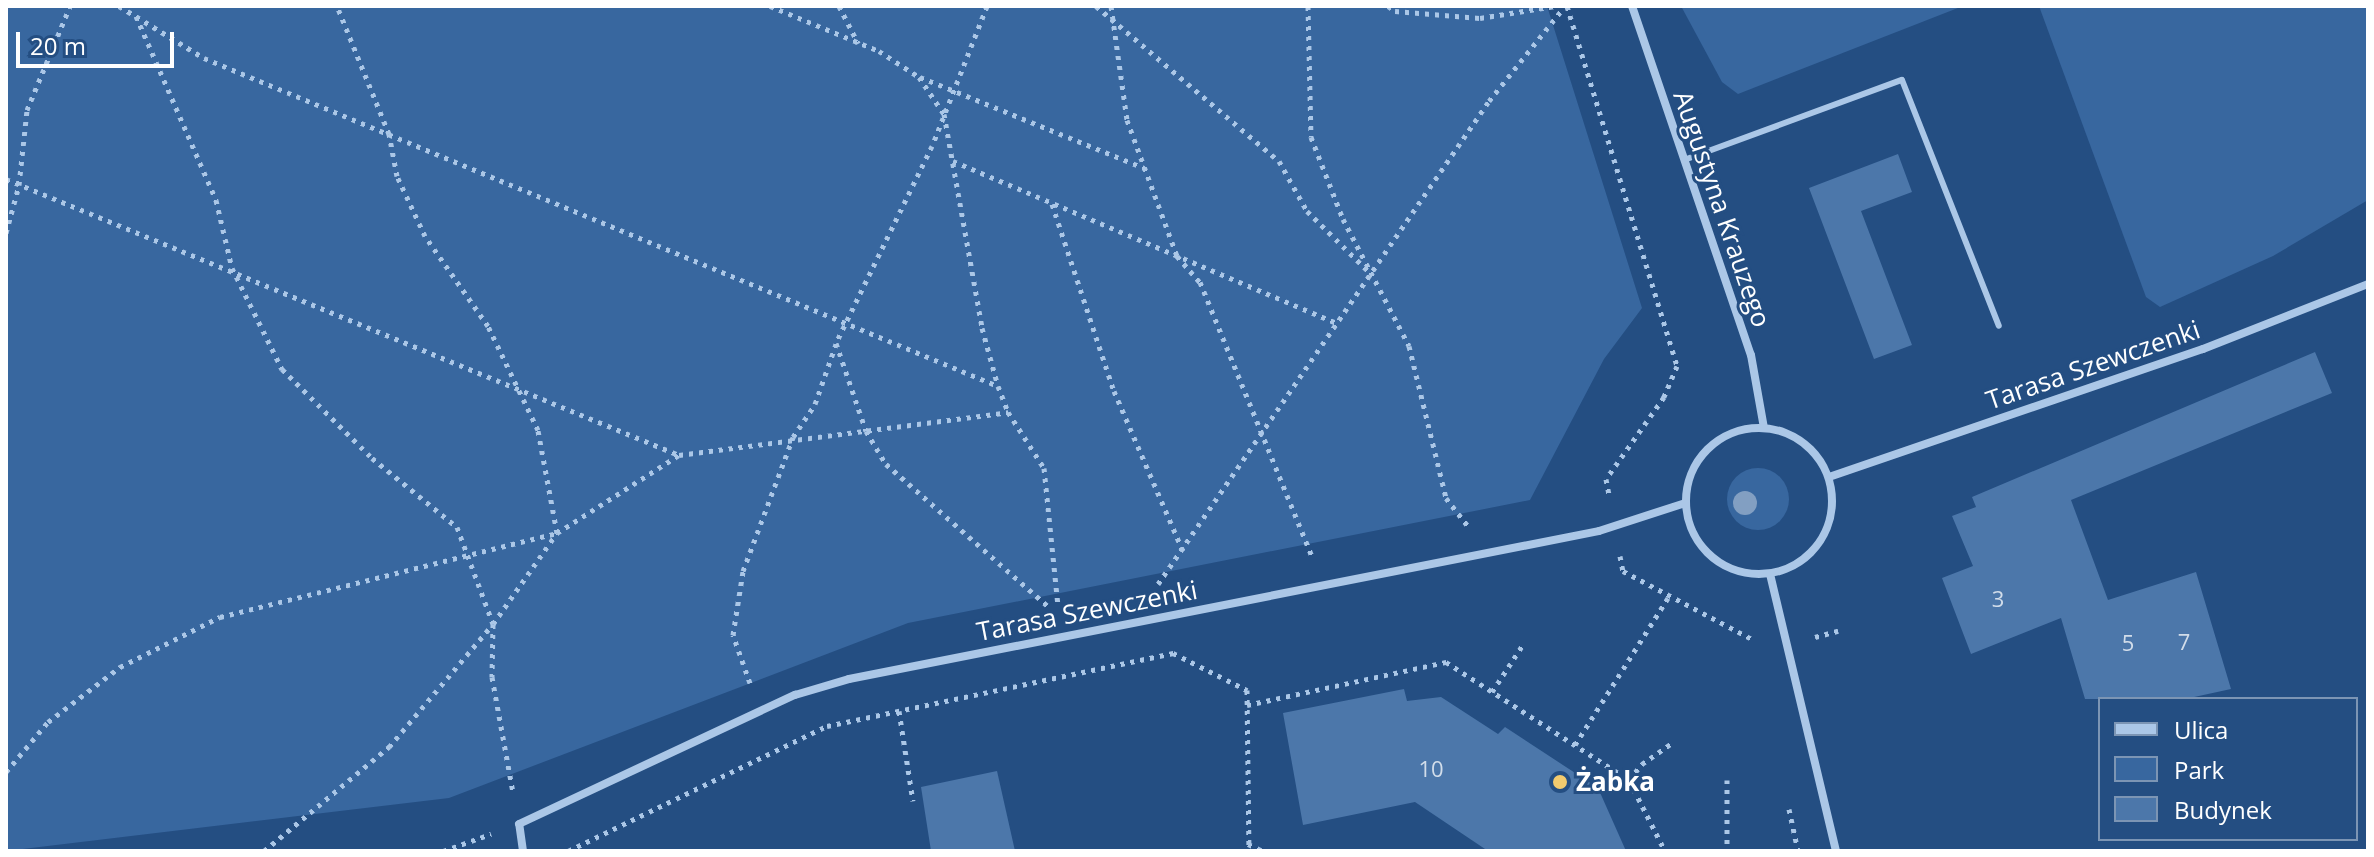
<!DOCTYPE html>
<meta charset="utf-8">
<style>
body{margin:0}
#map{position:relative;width:2374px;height:857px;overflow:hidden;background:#244e82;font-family:"Open Sans",sans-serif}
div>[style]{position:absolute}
.green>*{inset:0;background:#38679f}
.round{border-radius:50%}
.building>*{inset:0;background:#4c77aa}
.path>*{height:5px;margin-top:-2.5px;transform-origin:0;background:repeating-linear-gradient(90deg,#abc7e7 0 4px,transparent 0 10px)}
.service>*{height:6px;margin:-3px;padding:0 3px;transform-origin:3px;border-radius:3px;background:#abc7e7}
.minor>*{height:8px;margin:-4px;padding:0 4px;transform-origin:4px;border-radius:4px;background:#abc7e7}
.minor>.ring{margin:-4px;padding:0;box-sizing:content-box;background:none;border:8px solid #abc7e7;border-radius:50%}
.trees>*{width:24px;height:24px;margin:-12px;border-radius:50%;background:#829fc2}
.dots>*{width:22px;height:22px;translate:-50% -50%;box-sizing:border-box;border:4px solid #244e82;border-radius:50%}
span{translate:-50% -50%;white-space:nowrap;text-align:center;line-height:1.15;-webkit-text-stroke:6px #244e82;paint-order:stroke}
.number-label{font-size:22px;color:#d2ddea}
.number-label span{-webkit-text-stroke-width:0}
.street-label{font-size:26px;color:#fff}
.poi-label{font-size:26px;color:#fff;font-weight:700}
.left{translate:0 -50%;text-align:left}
.frame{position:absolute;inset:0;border:8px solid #fff;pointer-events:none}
.legend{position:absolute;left:2098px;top:697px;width:260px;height:144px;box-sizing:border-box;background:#244e82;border:2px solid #7c95b4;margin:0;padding:10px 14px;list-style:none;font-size:24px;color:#fff}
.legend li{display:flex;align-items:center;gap:16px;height:40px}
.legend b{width:40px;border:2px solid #7c95b4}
.scale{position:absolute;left:16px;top:32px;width:158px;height:36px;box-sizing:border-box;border:4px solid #fff;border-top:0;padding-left:10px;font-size:24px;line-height:28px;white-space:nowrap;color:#fff;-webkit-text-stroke:6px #244e82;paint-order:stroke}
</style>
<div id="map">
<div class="green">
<i style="clip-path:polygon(6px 6px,1547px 6px,1642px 308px,1604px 359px,1530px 500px,908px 623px,449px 798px,6px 851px)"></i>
<i style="clip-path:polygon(1681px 6px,1963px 6px,1738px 94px,1722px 82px)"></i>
<i style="clip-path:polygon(2039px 6px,2368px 6px,2368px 200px,2273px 256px,2160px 307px,2146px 297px)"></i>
<i class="round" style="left:1727px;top:468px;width:62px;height:62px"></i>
</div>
<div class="building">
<i style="clip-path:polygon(1898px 154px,1912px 192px,1861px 211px,1912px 345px,1874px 359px,1809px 188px)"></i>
<i style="clip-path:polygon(2315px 352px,2332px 393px,2071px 500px,2108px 600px,2196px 572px,2231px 689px,2185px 699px,2085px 699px,2061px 618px,1971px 654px,1942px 578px,1973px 566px,1952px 516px,1976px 507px,1972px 497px)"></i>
<i style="clip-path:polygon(1404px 689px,1407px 701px,1441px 697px,1498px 734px,1505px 727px,1598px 788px,1626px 851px,1488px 851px,1415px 802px,1303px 825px,1283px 713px)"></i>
<i style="clip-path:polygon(997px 771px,1015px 851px,931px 851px,921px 787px)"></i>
</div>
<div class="path">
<i style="left:119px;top:6px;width:100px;rotate:31.5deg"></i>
<i style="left:204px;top:58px;width:859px;rotate:22.45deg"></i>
<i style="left:770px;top:6px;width:118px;rotate:22.4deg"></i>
<i style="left:879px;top:51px;width:48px;rotate:33deg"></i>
<i style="left:919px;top:77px;width:45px;rotate:56deg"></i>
<i style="left:944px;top:114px;width:217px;rotate:79.9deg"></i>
<i style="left:982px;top:328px;width:60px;rotate:74.6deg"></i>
<i style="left:998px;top:386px;width:28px;rotate:69deg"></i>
<i style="left:1008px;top:412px;width:67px;rotate:57.3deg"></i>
<i style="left:1044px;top:468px;width:140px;rotate:84.2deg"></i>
<i style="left:839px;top:6px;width:42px;rotate:62.8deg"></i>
<i style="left:987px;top:6px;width:150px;rotate:111.4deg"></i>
<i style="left:932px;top:146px;width:219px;rotate:116deg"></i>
<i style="left:836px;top:343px;width:93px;rotate:71.2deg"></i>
<i style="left:866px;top:431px;width:39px;rotate:59deg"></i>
<i style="left:886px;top:464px;width:217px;rotate:41.3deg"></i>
<i style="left:1096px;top:6px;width:240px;rotate:40.3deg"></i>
<i style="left:1279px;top:161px;width:57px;rotate:60.8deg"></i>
<i style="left:1307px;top:211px;width:86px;rotate:44.5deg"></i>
<i style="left:1111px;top:6px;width:115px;rotate:82deg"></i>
<i style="left:1127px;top:120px;width:145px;rotate:69.8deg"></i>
<i style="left:1177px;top:256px;width:35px;rotate:49deg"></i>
<i style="left:1200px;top:282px;width:296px;rotate:67.8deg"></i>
<i style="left:1308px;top:6px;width:131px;rotate:88.7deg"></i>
<i style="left:1311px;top:137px;width:88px;rotate:68.7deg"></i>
<i style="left:1343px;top:219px;width:143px;rotate:62.5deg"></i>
<i style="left:1409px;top:346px;width:156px;rotate:76.3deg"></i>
<i style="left:1446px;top:498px;width:37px;rotate:52deg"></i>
<i style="left:1388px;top:6px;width:9px;rotate:36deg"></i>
<i style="left:1395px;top:11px;width:85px;rotate:4.7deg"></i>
<i style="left:1480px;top:18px;width:76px;rotate:-9.1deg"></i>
<i style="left:1567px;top:6px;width:376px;rotate:73deg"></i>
<i style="left:1677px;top:366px;width:34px;rotate:113deg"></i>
<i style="left:1664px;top:397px;width:100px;rotate:125.3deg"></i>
<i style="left:1606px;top:479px;width:16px;rotate:79deg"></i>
<i style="left:136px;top:16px;width:201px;rotate:66.5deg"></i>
<i style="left:216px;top:200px;width:70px;rotate:76.8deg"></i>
<i style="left:232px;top:268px;width:113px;rotate:63.7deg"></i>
<i style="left:282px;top:369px;width:127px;rotate:44.7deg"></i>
<i style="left:372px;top:458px;width:109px;rotate:39.1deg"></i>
<i style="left:457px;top:527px;width:103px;rotate:69.6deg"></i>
<i style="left:493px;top:624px;width:53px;rotate:91.1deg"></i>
<i style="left:492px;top:677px;width:117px;rotate:79.7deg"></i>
<i style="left:920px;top:77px;width:242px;rotate:22.1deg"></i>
<i style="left:953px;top:161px;width:418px;rotate:22.9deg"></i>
<i style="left:6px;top:179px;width:727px;rotate:22.3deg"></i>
<i style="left:1052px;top:204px;width:197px;rotate:71.7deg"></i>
<i style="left:1114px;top:391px;width:174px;rotate:66.7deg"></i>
<i style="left:6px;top:233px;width:50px;rotate:-74.8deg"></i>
<i style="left:19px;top:185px;width:75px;rotate:-83.9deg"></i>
<i style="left:27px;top:110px;width:113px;rotate:-67.5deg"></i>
<i style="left:1620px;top:556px;width:15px;rotate:79deg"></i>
<i style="left:1623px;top:571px;width:146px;rotate:27.8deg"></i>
<i style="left:1158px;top:584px;width:586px;rotate:-55.58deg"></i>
<i style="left:1489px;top:101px;width:122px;rotate:-51.3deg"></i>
<i style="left:1815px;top:637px;width:24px;rotate:-15deg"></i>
<i style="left:750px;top:683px;width:51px;rotate:-109.5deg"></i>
<i style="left:733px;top:635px;width:65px;rotate:-81.1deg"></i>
<i style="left:743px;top:571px;width:143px;rotate:-69.5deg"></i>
<i style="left:793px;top:437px;width:40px;rotate:-56deg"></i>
<i style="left:815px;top:404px;width:64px;rotate:-70.7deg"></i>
<i style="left:1492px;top:692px;width:59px;rotate:-56.9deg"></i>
<i style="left:1247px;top:705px;width:204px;rotate:-12.2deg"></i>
<i style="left:1446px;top:662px;width:218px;rotate:32.8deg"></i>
<i style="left:1629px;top:780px;width:80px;rotate:63.1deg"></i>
<i style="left:899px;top:711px;width:91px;rotate:81.2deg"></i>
<i style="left:1575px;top:745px;width:174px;rotate:-57.7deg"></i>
<i style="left:6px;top:772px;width:65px;rotate:-50deg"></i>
<i style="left:48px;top:722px;width:91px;rotate:-37.4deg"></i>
<i style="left:120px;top:667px;width:112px;rotate:-26.6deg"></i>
<i style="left:220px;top:617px;width:347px;rotate:-14deg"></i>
<i style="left:557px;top:533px;width:145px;rotate:-32.6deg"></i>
<i style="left:679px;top:455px;width:332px;rotate:-7.4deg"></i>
<i style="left:1629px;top:780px;width:21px;rotate:-51deg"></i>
<i style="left:1642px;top:764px;width:37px;rotate:-35deg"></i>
<i style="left:1727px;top:780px;width:71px;rotate:90deg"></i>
<i style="left:1789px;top:809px;width:43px;rotate:77.9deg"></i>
<i style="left:1248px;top:844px;width:17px;rotate:25deg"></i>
<i style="left:264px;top:851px;width:163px;rotate:-39.8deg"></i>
<i style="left:389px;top:747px;width:161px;rotate:-49.8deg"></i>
<i style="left:493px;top:624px;width:111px;rotate:-54.9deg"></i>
<i style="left:557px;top:533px;width:105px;rotate:-100.5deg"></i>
<i style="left:538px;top:430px;width:115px;rotate:-115.7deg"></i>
<i style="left:488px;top:326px;width:110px;rotate:-125deg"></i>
<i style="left:425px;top:236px;width:66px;rotate:-115deg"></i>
<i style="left:397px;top:176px;width:43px;rotate:-100.8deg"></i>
<i style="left:389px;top:134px;width:138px;rotate:-112.1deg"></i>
<i style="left:443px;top:851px;width:51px;rotate:-19.5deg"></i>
<i style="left:568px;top:851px;width:288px;rotate:-25.8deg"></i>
<i style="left:827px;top:726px;width:354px;rotate:-11.9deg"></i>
<i style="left:1173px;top:653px;width:83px;rotate:26.6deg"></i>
<i style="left:1247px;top:690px;width:161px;rotate:89.3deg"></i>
</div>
<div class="service">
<i style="left:1684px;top:160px;width:232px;rotate:-20.2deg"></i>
<i style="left:1902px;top:80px;width:264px;rotate:68.5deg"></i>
</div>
<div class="minor">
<i style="left:1632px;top:6px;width:369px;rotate:71.2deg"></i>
<i style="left:1751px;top:355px;width:74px;rotate:79.9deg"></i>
<i class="ring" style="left:1686px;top:428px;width:138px;height:138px"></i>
<i style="left:1829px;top:477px;width:395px;rotate:-18.9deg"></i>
<i style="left:2203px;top:349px;width:177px;rotate:-21.5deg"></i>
<i style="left:1770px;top:574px;width:285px;rotate:76.6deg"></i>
<i style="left:523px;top:851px;width:27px;rotate:-98deg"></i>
<i style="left:519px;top:824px;width:305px;rotate:-25.1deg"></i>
<i style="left:795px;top:695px;width:56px;rotate:-16.5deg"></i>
<i style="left:849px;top:679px;width:764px;rotate:-11.16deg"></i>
<i style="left:1599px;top:531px;width:90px;rotate:-18deg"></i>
</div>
<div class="trees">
<i style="left:1745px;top:503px"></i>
</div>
<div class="dots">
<i style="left:1560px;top:782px;background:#f2cb6f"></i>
</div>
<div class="number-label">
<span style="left:1998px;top:599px">3</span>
<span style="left:2184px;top:642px">7</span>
<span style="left:2128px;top:643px">5</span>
<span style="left:1431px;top:769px">10</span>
</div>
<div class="street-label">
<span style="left:1722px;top:209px;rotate:71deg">Augustyna Krauzego</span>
<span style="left:2093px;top:365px;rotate:-19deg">Tarasa Szewczenki</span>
<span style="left:1087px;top:611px;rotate:-11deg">Tarasa Szewczenki</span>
</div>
<div class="poi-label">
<span class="left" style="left:1576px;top:782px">Żabka</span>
</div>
<div class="frame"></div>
<ul class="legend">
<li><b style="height:10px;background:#abc7e7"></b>Ulica</li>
<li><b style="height:22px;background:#38679f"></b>Park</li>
<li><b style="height:22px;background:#4c77aa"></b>Budynek</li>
</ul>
<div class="scale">20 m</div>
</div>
